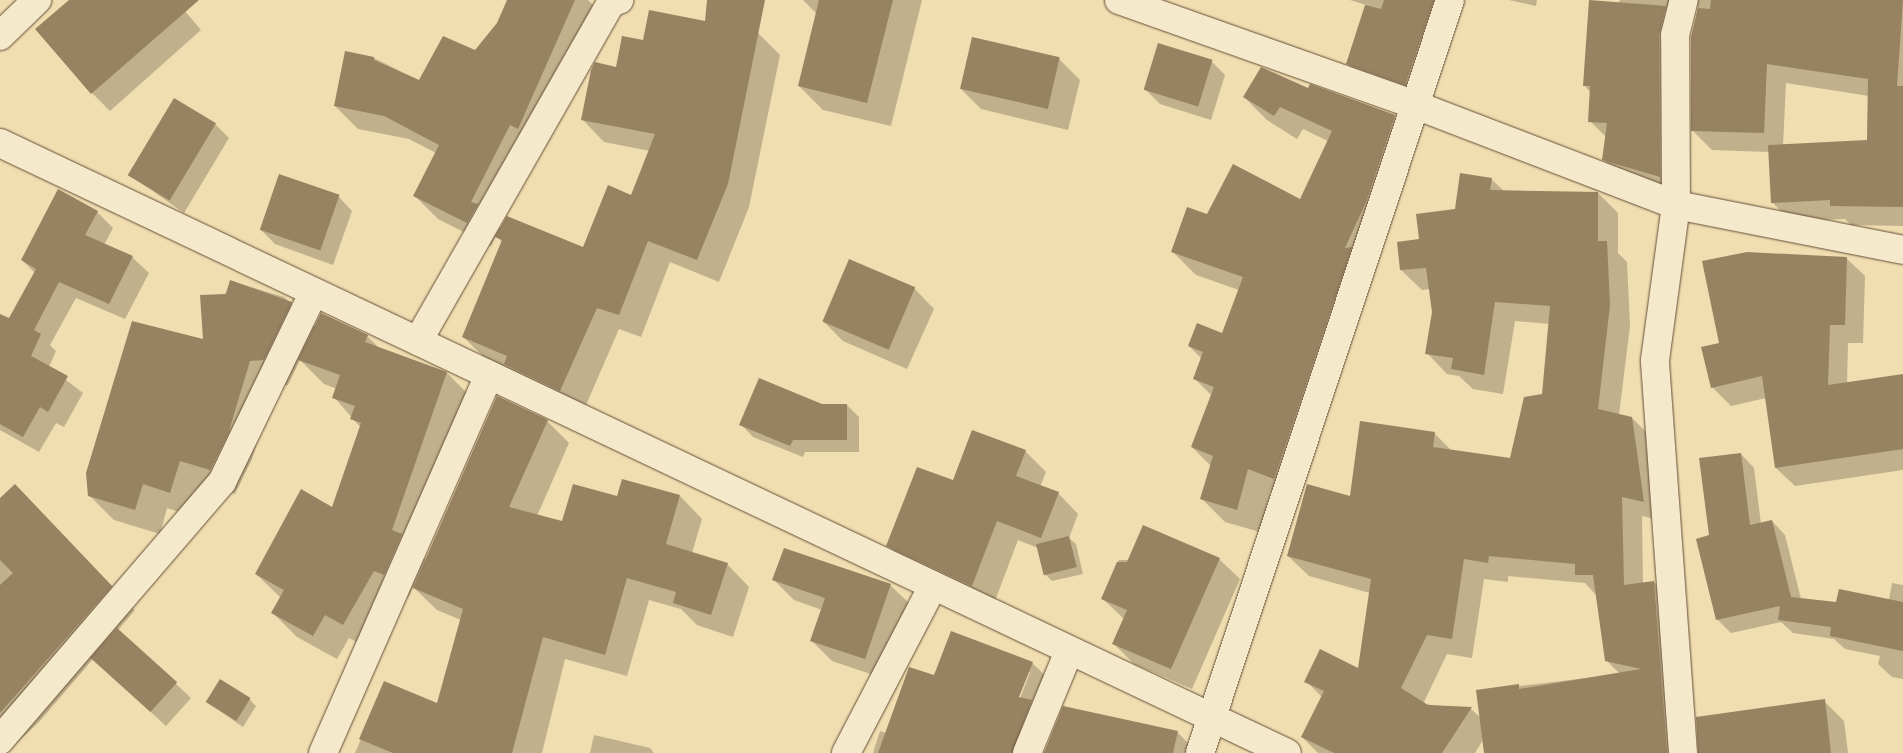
<!DOCTYPE html>
<style>
body{margin:0}
#map{position:relative;width:1903px;height:753px;overflow:hidden;background:#f0ddb0;font-family:"Libre Bodoni",serif}
div>[style]{position:absolute}
.shadow>*{inset:0;background:#0003}
.building>*{inset:0;background:#978262;transform-origin:0 0}
.roads{filter:drop-shadow(0 0 1px #644e36) drop-shadow(0 0 1px #644e36)}
.minor>*{height:28px;margin:-14px;padding:0 14px;transform-origin:14px;border-radius:14px;background:#f5e9cc}
span{translate:-50% -50%;white-space:nowrap;text-align:center;line-height:1.15;-webkit-text-stroke:4px #f5e9cc;paint-order:stroke}
</style>
<div id="map">
<div class="shadow">
<i style="clip-path:polygon(71px 0,183px 0,179px 4px,201px 30px,110px 111px,92px 93px)"></i>
<i style="clip-path:polygon(509px 0,588px 0,602px 14px,495px 223px,501px 229px,584px 249px,632px 196px,650px 151px,604px 142px,582px 119px,617px 68px,644px 41px,758px 33px,780px 55px,749px 207px,719px 282px,670px 262px,641px 337px,619px 329px,583px 412px,527px 386px,510px 369px,486px 359px,463px 337px,502px 242px,496px 236px,491px 246px,438px 219px,415px 196px,436px 153px,409px 139px,358px 129px,335px 106px,374px 58px,420px 81px,476px 52px,498px 24px)"></i>
<i style="clip-path:polygon(803px 0,922px 0,891px 126px,823px 110px,799px 86px,817px 14px)"></i>
<i style="clip-path:polygon(1350px 0,1436px 0,1420px 98px,1361px 78px,1347px 63px,1366px 5px)"></i>
<i style="clip-path:polygon(1509px 0,1537px 0,1536px 6px)"></i>
<i style="clip-path:polygon(evenodd,1620px 0,1903px 0,1903px 226px,1851px 225px,1845px 219px,1791px 221px,1772px 202px,1769px 152px,1712px 150px,1692px 130px,1692px 37px,1698px 7px,1692px 9px,1679px 51px,1679px 195px,1623px 179px,1603px 159px,1607px 138px,1590px 121px,1591px 93px,1584px 85px,1620px 0,1786px 83px,1869px 96px,1869px 141px,1783px 146px,1786px 83px)"></i>
<i style="clip-path:polygon(1059px 59px,1080px 80px,1068px 130px,981px 109px,960px 88px)"></i>
<i style="clip-path:polygon(1211px 61px,1225px 75px,1211px 120px,1160px 104px,1146px 90px)"></i>
<i style="clip-path:polygon(1310px 86px,1395px 116px,1418px 139px,1297px 501px,1271px 491px,1260px 532px,1225px 522px,1202px 499px,1211px 466px,1192px 447px,1212px 396px,1194px 378px,1202px 359px,1189px 346px,1223px 334px,1239px 290px,1196px 275px,1173px 252px,1207px 215px,1300px 201px,1328px 141px,1303px 129px,1297px 139px,1267px 120px,1244px 97px,1308px 90px)"></i>
<i style="clip-path:polygon(215px 124px,229px 138px,184px 213px,130px 175px)"></i>
<i style="clip-path:polygon(evenodd,1491px 179px,1504px 191px,1598px 193px,1618px 213px,1618px 253px,1627px 262px,1630px 326px,1619px 415px,1632px 418px,1652px 438px,1663px 521px,1642px 516px,1643px 583px,1654px 582px,1674px 602px,1687px 753px,1485px 753px,1483px 740px,1475px 753px,1318px 753px,1302px 737px,1322px 697px,1306px 681px,1359px 670px,1370px 593px,1309px 576px,1288px 556px,1351px 497px,1434px 433px,1453px 452px,1511px 460px,1543px 396px,1550px 324px,1515px 321px,1503px 394px,1473px 389px,1459px 376px,1447px 374px,1427px 353px,1433px 312px,1430px 289px,1422px 290px,1401px 270px,1398px 243px,1420px 240px,1491px 179px,1508px 576px,1585px 583px,1596px 595px,1606px 660px,1620px 674px,1478px 691px,1481px 718px,1471px 709px,1423px 704px,1447px 654px,1472px 658px,1484px 579px,1508px 582px,1508px 576px)"></i>
<i style="clip-path:polygon(338px 196px,352px 211px,333px 265px,275px 244px,260px 229px)"></i>
<i style="clip-path:polygon(97px 212px,113px 228px,104px 245px,133px 258px,149px 273px,125px 319px,76px 298px,50px 345px,56px 351px,49px 367px,83px 393px,64px 427px,56px 423px,39px 452px,0 430px,0 327px,9px 320px,35px 273px,22px 260px)"></i>
<i style="clip-path:polygon(1846px 258px,1865px 276px,1863px 343px,1848px 343px,1847px 384px,1903px 376px,1903px 470px,1795px 486px,1776px 468px,1766px 398px,1731px 406px,1713px 388px,1703px 348px,1721px 343px)"></i>
<i style="clip-path:polygon(231px 281px,284px 297px,316px 327px,367px 336px,380px 349px,447px 373px,471px 397px,417px 551px,426px 560px,547px 421px,569px 443px,537px 516px,563px 523px,618px 498px,623px 480px,680px 496px,702px 519px,692px 553px,727px 564px,749px 587px,733px 637px,697px 625px,681px 609px,649px 600px,627px 676px,565px 659px,542px 753px,355px 753px,385px 683px,438px 704px,461px 620px,437px 610px,413px 587px,408px 598px,398px 594px,368px 648px,349px 638px,337px 659px,297px 637px,273px 613px,281px 598px,256px 574px,333px 509px,361px 428px,334px 397px,337px 389px,324px 384px,300px 360px,288px 385px,274px 386px,252px 459px,235px 494px,205px 485px,195px 517px,167px 508px,160px 534px,114px 520px,89px 495px,204px 341px)"></i>
<i style="clip-path:polygon(914px 288px,934px 309px,907px 369px,843px 341px,823px 321px)"></i>
<i style="clip-path:polygon(822px 405px,847px 405px,859px 417px,859px 452px,805px 452px,803px 457px,753px 437px,741px 424px)"></i>
<i style="clip-path:polygon(1025px 451px,1046px 472px,1040px 487px,1058px 493px,1078px 514px,1069px 538px,1076px 544px,1083px 574px,1052px 581px,1045px 574px,1038px 548px,1018px 540px,993px 606px,908px 566px,888px 545px,953px 482px)"></i>
<i style="clip-path:polygon(1741px 454px,1754px 468px,1761px 524px,1772px 521px,1785px 535px,1801px 599px,1837px 604px,1889px 600px,1892px 583px,1903px 585px,1903px 679px,1892px 677px,1878px 664px,1880px 656px,1845px 649px,1834px 639px,1793px 633px,1781px 622px,1731px 633px,1718px 620px,1697px 540px,1710px 536px)"></i>
<i style="clip-path:polygon(0 500px,38px 509px,135px 610px,118px 630px,191px 698px,166px 726px,93px 659px,39px 722px,6px 753px,0 753px)"></i>
<i style="clip-path:polygon(1219px 559px,1240px 579px,1192px 689px,1134px 664px,1113px 643px,1124px 619px,1102px 598px,1119px 560px)"></i>
<i style="clip-path:polygon(774px 580px,890px 585px,911px 605px,885px 679px,832px 661px,811px 640px,822px 610px,794px 600px)"></i>
<i style="clip-path:polygon(evenodd,1032px 663px,1053px 683px,1040px 753px,873px 753px,880px 731px,886px 733px,935px 677px,1032px 663px,1027px 672px,1030px 672px,1018px 704px,1016px 703px,1027px 672px)"></i>
<i style="clip-path:polygon(249px 699px,256px 706px,243px 727px,207px 702px)"></i>
<i style="clip-path:polygon(1824px 701px,1844px 721px,1848px 753px,1698px 753px,1697px 718px)"></i>
<i style="clip-path:polygon(1177px 732px,1198px 753px,1045px 753px)"></i>
<i style="clip-path:polygon(594px 735px,650px 748px,654px 753px,590px 753px)"></i>
</div>
<div class="building">
<i style="clip-path:polygon(69px 0,199px 0,91px 94px,35px 29px)"></i>
<i style="clip-path:polygon(507px 0,575px 0,518px 129px,510px 125px,471px 202px,478px 204px,467px 223px,413px 196px,439px 145px,384px 116px,334px 106px,345px 51px,374px 57px,374px 60px,419px 80px,443px 36px,475px 50px,497px 23px)"></i>
<i style="clip-path:polygon(707px 0,765px 0,728px 184px,697px 260px,648px 241px,619px 315px,597px 308px,560px 391px,504px 364px,507px 356px,462px 337px,502px 240px,495px 237px,507px 216px,583px 247px,608px 185px,631px 195px,655px 134px,581px 120px,591px 70px,595px 62px,616px 67px,622px 36px,643px 40px,649px 10px,705px 21px)"></i>
<i style="clip-path:polygon(819px 0,893px 0,867px 103px,798px 86px)"></i>
<i style="clip-path:polygon(1384px 0,1434px 0,1405px 85px,1346px 64px,1365px 5px,1381px 9px)"></i>
<i style="clip-path:polygon(1589px 0,1666px 6px,1659px 35px,1660px 177px,1602px 160px,1607px 123px,1588px 122px,1590px 86px,1583px 86px)"></i>
<i style="clip-path:polygon(1711px 0,1903px 0,1897px 86px,1903px 86px,1903px 207px,1830px 206px,1830px 200px,1771px 203px,1768px 145px,1867px 140px,1868px 79px,1767px 64px,1764px 133px,1691px 131px,1691px 37px,1698px 8px,1710px 9px)"></i>
<i style="left:972px;top:37px;width:90px;height:53px;rotate:13deg"></i>
<i style="left:1158px;top:43px;width:57px;height:49px;rotate:17deg"></i>
<i style="clip-path:polygon(1261px 67px,1308px 88px,1310px 84px,1395px 115px,1366px 202px,1345px 248px,1352px 247px,1274px 479px,1248px 469px,1237px 510px,1200px 499px,1213px 456px,1191px 447px,1214px 387px,1193px 379px,1203px 352px,1188px 346px,1197px 323px,1222px 333px,1243px 277px,1171px 252px,1187px 207px,1207px 214px,1233px 164px,1300px 199px,1332px 131px,1280px 107px,1274px 116px,1243px 97px)"></i>
<i style="left:174px;top:98px;width:49px;height:90px;rotate:31deg"></i>
<i style="clip-path:polygon(1460px 173px,1492px 178px,1490px 190px,1598px 192px,1598px 241px,1607px 241px,1610px 305px,1598px 409px,1632px 417px,1644px 502px,1622px 497px,1624px 585px,1654px 581px,1667px 753px,1484px 753px,1476px 690px,1519px 684px,1519px 689px,1641px 669px,1605px 661px,1593px 575px,1575px 575px,1575px 564px,1489px 556px,1488px 563px,1464px 559px,1452px 639px,1427px 635px,1401px 688px,1428px 705px,1472px 707px,1442px 753px,1334px 753px,1301px 737px,1324px 691px,1304px 682px,1320px 649px,1358px 668px,1371px 579px,1287px 556px,1307px 484px,1350px 496px,1360px 421px,1435px 432px,1433px 447px,1510px 458px,1524px 397px,1542px 394px,1550px 306px,1495px 302px,1484px 375px,1451px 369px,1453px 358px,1425px 354px,1432px 312px,1426px 268px,1400px 270px,1397px 242px,1419px 239px,1416px 214px,1455px 209px)"></i>
<i style="left:279px;top:174px;width:64px;height:59px;rotate:19deg"></i>
<i style="clip-path:polygon(58px 189px,98px 211px,85px 235px,133px 256px,109px 304px,59px 282px,34px 330px,41px 334px,31px 356px,68px 376px,48px 412px,40px 407px,23px 437px,0 424px,0 314px,9px 318px,36px 269px,21px 260px)"></i>
<i style="clip-path:polygon(1747px 252px,1847px 257px,1845px 325px,1830px 325px,1828px 385px,1903px 374px,1903px 449px,1775px 468px,1762px 376px,1711px 388px,1701px 347px,1719px 343px,1702px 261px)"></i>
<i style="left:849px;top:259px;width:72px;height:68px;rotate:23deg"></i>
<i style="clip-path:polygon(230px 280px,292px 302px,264px 360px,250px 361px,228px 434px,210px 470px,180px 461px,170px 493px,143px 484px,135px 510px,88px 496px,86px 473px,132px 321px,203px 339px,200px 295px,226px 294px)"></i>
<i style="clip-path:polygon(321px 313px,368px 335px,365px 342px,447px 372px,392px 530px,402px 534px,384px 575px,374px 571px,343px 625px,325px 615px,313px 636px,271px 613px,284px 590px,255px 574px,301px 489px,332px 507px,361px 423px,350px 419px,355px 406px,332px 398px,340px 375px,298px 360px)"></i>
<i style="clip-path:polygon(759px 378px,822px 404px,847px 404px,847px 440px,793px 440px,790px 446px,739px 425px)"></i>
<i style="clip-path:polygon(497px 396px,548px 420px,509px 507px,562px 521px,573px 484px,617px 496px,622px 479px,680px 495px,666px 544px,728px 563px,711px 615px,673px 603px,676px 592px,627px 578px,605px 655px,543px 637px,512px 753px,393px 753px,359px 739px,384px 681px,437px 703px,463px 609px,413px 588px)"></i>
<i style="clip-path:polygon(972px 430px,1026px 450px,1016px 476px,1059px 492px,1041px 538px,997px 521px,972px 586px,886px 546px,917px 467px,953px 480px)"></i>
<i style="clip-path:polygon(1741px 453px,1750px 525px,1772px 520px,1791px 597px,1836px 602px,1839px 589px,1903px 602px,1903px 651px,1830px 636px,1831px 627px,1778px 620px,1780px 606px,1716px 620px,1696px 539px,1709px 535px,1699px 458px)"></i>
<i style="clip-path:polygon(15px 484px,112px 586px,0 713px,0 585px,13px 573px,0 560px,0 498px)"></i>
<i style="clip-path:polygon(1143px 525px,1220px 558px,1171px 669px,1112px 644px,1127px 610px,1101px 599px,1117px 562px,1127px 562px)"></i>
<i style="left:1069px;top:536px;width:32px;height:34px;rotate:76deg"></i>
<i style="clip-path:polygon(784px 548px,891px 584px,865px 659px,810px 641px,825px 598px,772px 580px)"></i>
<i style="left:117px;top:628px;width:81px;height:40px;rotate:42deg"></i>
<i style="clip-path:polygon(951px 631px,1033px 662px,1019px 697px,1032px 700px,1012px 753px,878px 753px,909px 667px,934px 675px)"></i>
<i style="left:220px;top:679px;width:36px;height:27px;rotate:32deg"></i>
<i style="clip-path:polygon(1825px 699px,1831px 753px,1698px 753px,1696px 717px)"></i>
<i style="clip-path:polygon(1063px 706px,1178px 731px,1173px 753px,1044px 753px)"></i>
</div>
<div class="roads">
<div class="minor">
<i style="left:1119px;top:0;width:317px;rotate:19.5deg"></i>
<i style="left:1418px;top:106px;width:276px;rotate:21deg"></i>
<i style="left:1676px;top:205px;width:231px;rotate:11.2deg"></i>
<i style="left:0;top:36px;width:52px;rotate:-44.2deg"></i>
<i style="left:0;top:143px;width:1424px;rotate:25.36deg"></i>
<i style="left:418px;top:341px;width:389px;rotate:-60.3deg"></i>
<i style="left:611px;top:3px;width:9px;rotate:-21deg"></i>
<i style="left:0;top:740px;width:340px;rotate:-49.3deg"></i>
<i style="left:222px;top:482px;width:211px;rotate:-64.2deg"></i>
<i style="left:323px;top:753px;width:413px;rotate:-66.3deg"></i>
<i style="left:846px;top:753px;width:188px;rotate:-62.5deg"></i>
<i style="left:1027px;top:753px;width:110px;rotate:-67.6deg"></i>
<i style="left:1200px;top:753px;width:793px;rotate:-71.63deg"></i>
<i style="left:1683px;top:753px;width:394px;rotate:-94.1deg"></i>
<i style="left:1655px;top:360px;width:156px;rotate:-82.3deg"></i>
<i style="left:1676px;top:205px;width:170px;rotate:-90.3deg"></i>
<i style="left:1675px;top:35px;width:36px;rotate:-76deg"></i>
</div>
</div>
</div>
